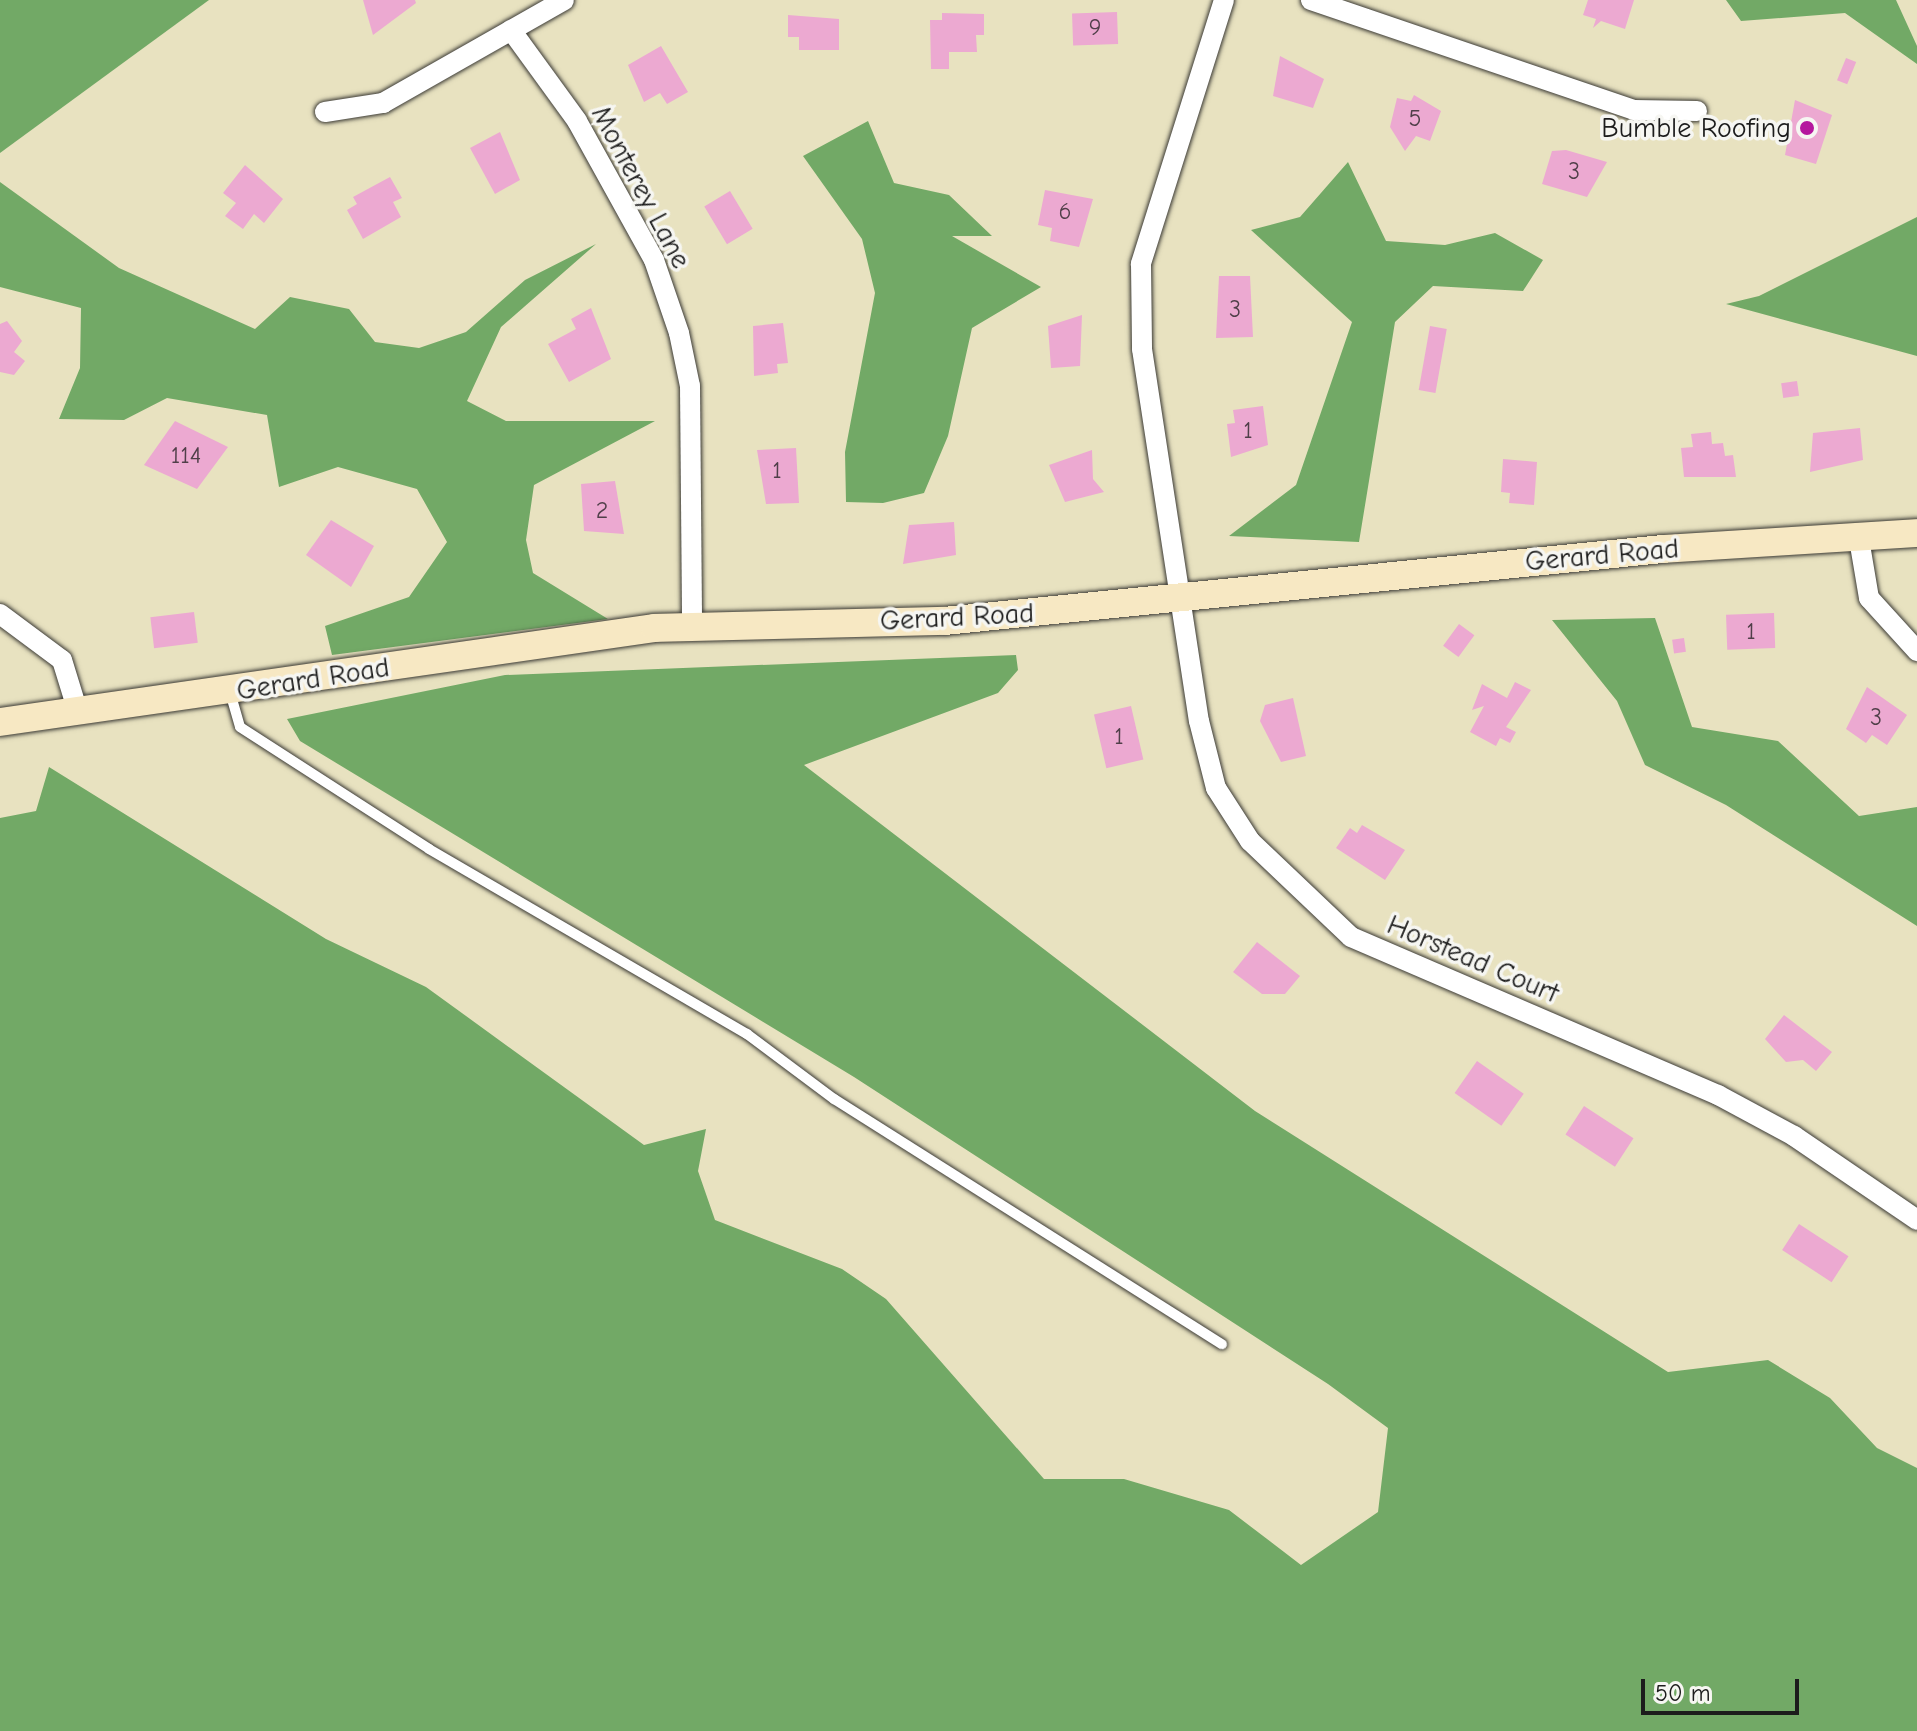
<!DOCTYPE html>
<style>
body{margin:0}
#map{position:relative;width:1917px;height:1731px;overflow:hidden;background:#e8e2c0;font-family:"Comic Neue",sans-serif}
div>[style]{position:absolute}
.forest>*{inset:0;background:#72a966}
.building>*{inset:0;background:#eca9d1;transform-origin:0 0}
.roads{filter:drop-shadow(0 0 2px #3b3a35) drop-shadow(0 0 2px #3b3a35)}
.lane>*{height:10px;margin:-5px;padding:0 5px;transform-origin:5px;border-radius:5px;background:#fff}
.street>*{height:20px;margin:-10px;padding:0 10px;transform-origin:10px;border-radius:10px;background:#fff}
.secondary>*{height:28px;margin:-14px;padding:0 14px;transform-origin:14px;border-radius:14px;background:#f7e8c3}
.dots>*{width:22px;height:22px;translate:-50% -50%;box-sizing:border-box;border:4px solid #f6f6f2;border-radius:50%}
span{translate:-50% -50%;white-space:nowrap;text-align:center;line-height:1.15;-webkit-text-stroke:7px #f6f6f2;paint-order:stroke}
.number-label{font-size:24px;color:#503f49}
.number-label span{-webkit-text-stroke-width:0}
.poi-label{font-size:28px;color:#1c1c1c}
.right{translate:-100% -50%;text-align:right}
.street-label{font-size:28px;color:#1c1c1c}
.scale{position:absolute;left:1641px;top:1679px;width:158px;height:36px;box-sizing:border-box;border:4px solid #1c1c1c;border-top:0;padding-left:10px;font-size:24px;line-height:28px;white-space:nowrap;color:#1c1c1c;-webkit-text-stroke:6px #f6f6f2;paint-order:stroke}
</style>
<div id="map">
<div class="forest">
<i style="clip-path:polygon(0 0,209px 0,0 153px)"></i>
<i style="clip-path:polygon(1726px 0,1896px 0,1917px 46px,1917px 64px,1845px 13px,1741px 21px)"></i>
<i style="clip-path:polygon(868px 121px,894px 183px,949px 195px,992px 236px,952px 236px,1041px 287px,972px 328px,948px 436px,924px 493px,883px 503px,846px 502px,845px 452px,875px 293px,862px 239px,803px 156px)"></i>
<i style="clip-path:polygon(1348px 162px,1386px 241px,1445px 245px,1495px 233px,1543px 260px,1523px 291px,1433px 286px,1395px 322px,1359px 542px,1229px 536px,1296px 485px,1352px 322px,1251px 230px,1300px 217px)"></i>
<i style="clip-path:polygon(0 182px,119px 268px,255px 329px,290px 297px,349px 309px,375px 342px,419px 348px,466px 332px,525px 280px,596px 244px,501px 327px,467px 401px,506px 421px,655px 421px,534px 485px,526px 540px,533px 573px,608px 619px,332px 655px,325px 626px,409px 597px,447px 542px,417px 489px,338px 467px,279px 487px,267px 415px,167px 398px,124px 420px,59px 419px,80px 368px,81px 308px,0 287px)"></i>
<i style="clip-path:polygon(1917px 217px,1917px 356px,1726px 304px,1759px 296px)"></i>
<i style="clip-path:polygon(1655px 618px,1692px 727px,1778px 741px,1859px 816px,1917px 807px,1917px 926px,1726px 805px,1645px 765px,1617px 701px,1552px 620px)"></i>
<i style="clip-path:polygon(1016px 655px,1018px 670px,998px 693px,804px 765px,1255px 1111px,1668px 1372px,1768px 1360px,1830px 1398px,1877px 1448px,1917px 1468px,1917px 1731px,0 1731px,0 818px,36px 811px,49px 767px,326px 939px,426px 987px,644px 1145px,706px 1129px,698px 1171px,715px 1220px,842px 1269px,886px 1299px,1044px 1479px,1124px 1479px,1229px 1510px,1301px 1565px,1378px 1512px,1388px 1428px,1328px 1384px,854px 1077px,300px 741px,287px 719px,505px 675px)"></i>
</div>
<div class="building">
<i style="clip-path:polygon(363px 0,415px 0,416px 3px,373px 35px)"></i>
<i style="clip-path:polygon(1588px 0,1634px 0,1625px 29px,1601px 21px,1593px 28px,1596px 19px,1583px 15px)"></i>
<i style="left:1117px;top:12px;width:32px;height:45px;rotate:88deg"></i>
<i style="clip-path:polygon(942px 13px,984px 14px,984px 35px,976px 35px,977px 52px,949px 52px,949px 69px,931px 69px,930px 20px,942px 20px)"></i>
<i style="clip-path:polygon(788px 15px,839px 19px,839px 50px,799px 50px,799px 37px,788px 37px)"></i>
<i style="clip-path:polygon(661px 46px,688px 92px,667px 104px,660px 93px,644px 102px,628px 65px)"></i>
<i style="clip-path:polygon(1280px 56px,1324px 79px,1313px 108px,1273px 96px)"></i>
<i style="left:1846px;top:58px;width:11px;height:24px;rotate:22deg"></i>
<i style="clip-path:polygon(1414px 95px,1441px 111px,1430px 141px,1416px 136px,1405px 151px,1390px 127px,1397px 98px,1411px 101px)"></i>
<i style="clip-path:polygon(1795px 100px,1832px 115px,1816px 164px,1785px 155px)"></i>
<i style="clip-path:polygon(500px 132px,520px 180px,495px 194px,470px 148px)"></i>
<i style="clip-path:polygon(1566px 150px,1607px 162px,1587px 197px,1542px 184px,1552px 151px)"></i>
<i style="clip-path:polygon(245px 165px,283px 199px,264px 223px,254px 214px,243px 229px,225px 216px,236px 203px,223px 193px)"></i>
<i style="clip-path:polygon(390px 177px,402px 198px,393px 202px,401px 217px,363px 239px,347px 210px,357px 204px,353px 197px)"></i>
<i style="clip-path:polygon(1045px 190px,1093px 199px,1079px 247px,1050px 241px,1052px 228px,1038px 225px)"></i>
<i style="left:730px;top:191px;width:44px;height:30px;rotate:59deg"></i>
<i style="clip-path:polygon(1219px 276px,1250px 276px,1253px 337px,1216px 338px)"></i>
<i style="clip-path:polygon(591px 308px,611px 359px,569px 382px,548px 344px,576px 329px,571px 319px)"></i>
<i style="clip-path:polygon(1082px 315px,1080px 366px,1051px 368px,1048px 326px)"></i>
<i style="clip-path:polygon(7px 321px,22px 341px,14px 352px,25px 361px,14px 375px,0 372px,0 324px)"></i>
<i style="clip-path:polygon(783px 323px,788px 363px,777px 364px,778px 373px,754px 376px,753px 326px)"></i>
<i style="left:1430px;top:326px;width:17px;height:65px;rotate:10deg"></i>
<i style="left:1797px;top:381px;width:15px;height:16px;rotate:82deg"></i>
<i style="clip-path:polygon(1263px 406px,1268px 445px,1231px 457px,1227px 424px,1235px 423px,1233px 410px)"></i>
<i style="clip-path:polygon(175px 421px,228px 447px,197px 489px,144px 465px)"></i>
<i style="clip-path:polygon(1860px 428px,1863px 460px,1810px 472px,1813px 433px)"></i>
<i style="clip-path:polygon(1711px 432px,1712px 444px,1723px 443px,1725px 456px,1733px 455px,1736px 477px,1684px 477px,1681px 448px,1693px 447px,1691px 434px)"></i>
<i style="clip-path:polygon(796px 448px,799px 503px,766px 504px,757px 450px)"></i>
<i style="clip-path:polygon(1092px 450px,1093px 479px,1104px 492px,1065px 502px,1049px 465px)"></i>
<i style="clip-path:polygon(1503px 459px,1537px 462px,1534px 505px,1509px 503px,1510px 493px,1501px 492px)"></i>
<i style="clip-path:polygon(615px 481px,624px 534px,584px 531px,581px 484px)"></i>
<i style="clip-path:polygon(331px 520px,374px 546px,351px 587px,306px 555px)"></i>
<i style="clip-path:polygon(954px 522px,956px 555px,903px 564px,909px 525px)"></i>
<i style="left:194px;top:612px;width:31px;height:44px;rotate:83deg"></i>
<i style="left:1774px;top:613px;width:35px;height:48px;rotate:88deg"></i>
<i style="left:1459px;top:624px;width:19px;height:27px;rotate:36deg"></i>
<i style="left:1684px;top:638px;width:14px;height:12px;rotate:82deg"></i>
<i style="clip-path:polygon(1515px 682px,1531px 690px,1506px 727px,1516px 732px,1510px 743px,1500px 738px,1496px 746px,1470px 732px,1484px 706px,1472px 710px,1482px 684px,1507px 698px)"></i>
<i style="clip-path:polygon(1867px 687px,1907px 715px,1887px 745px,1872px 735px,1866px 743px,1846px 729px)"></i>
<i style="clip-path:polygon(1293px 698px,1306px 756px,1281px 762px,1260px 721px,1265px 705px)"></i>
<i style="left:1131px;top:706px;width:55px;height:38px;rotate:77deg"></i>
<i style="clip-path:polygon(1362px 825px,1405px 850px,1385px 880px,1336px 848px,1350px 828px,1357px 833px)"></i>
<i style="clip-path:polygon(1257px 942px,1300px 976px,1285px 994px,1262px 994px,1233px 972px)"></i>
<i style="clip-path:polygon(1784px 1015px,1832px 1052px,1816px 1071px,1803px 1060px,1786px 1062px,1765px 1039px)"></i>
<i style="left:1477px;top:1061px;width:57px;height:39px;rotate:35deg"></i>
<i style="left:1584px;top:1106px;width:59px;height:34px;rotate:33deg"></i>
<i style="left:1799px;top:1224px;width:59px;height:31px;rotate:33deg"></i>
</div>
<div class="roads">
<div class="lane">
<i style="left:230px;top:692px;width:36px;rotate:74deg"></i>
<i style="left:240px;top:727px;width:225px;rotate:32.8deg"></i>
<i style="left:429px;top:849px;width:368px;rotate:30.2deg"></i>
<i style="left:747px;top:1034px;width:109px;rotate:36.8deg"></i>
<i style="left:834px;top:1099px;width:459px;rotate:32.3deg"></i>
</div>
<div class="street">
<i style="left:1224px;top:0;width:277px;rotate:107.5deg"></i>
<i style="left:1141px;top:264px;width:85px;rotate:89.3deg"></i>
<i style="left:1142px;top:349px;width:376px;rotate:81.3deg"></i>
<i style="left:1199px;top:721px;width:69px;rotate:75.8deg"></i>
<i style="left:1216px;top:788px;width:63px;rotate:57.3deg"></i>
<i style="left:1250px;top:841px;width:139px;rotate:43.5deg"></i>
<i style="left:1351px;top:937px;width:400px;rotate:23.3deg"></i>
<i style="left:1718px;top:1095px;width:86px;rotate:28.3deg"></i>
<i style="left:1794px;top:1136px;width:149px;rotate:34.3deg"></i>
<i style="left:1311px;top:0;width:341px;rotate:18.8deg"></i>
<i style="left:1634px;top:110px;width:63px;rotate:0.9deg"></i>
<i style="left:511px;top:30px;width:112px;rotate:54deg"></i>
<i style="left:577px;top:121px;width:159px;rotate:61deg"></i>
<i style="left:654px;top:260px;width:77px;rotate:71.1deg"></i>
<i style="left:679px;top:333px;width:54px;rotate:78.3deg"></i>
<i style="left:690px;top:386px;width:240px;rotate:89.5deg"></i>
<i style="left:325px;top:112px;width:59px;rotate:-8.8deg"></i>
<i style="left:383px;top:103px;width:208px;rotate:-29.6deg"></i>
<i style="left:1858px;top:533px;width:66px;rotate:80.4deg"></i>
<i style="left:1869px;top:598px;width:72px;rotate:47.8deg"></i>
<i style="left:0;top:614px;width:77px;rotate:36.6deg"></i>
<i style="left:62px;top:660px;width:54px;rotate:72.9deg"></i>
</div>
<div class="secondary">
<i style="left:0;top:722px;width:662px;rotate:-8.17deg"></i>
<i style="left:655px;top:628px;width:289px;rotate:-1.4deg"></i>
<i style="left:944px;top:621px;width:723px;rotate:-5.72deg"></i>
<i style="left:1663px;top:549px;width:255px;rotate:-3.6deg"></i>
</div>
</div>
<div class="dots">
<i style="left:1807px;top:128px;background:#b5179e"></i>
</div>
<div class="number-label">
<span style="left:1095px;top:28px">9</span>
<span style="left:1415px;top:119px">5</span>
<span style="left:1574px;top:172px">3</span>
<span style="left:1065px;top:212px">6</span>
<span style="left:1235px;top:310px">3</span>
<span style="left:1248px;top:431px">1</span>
<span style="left:186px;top:456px">114</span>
<span style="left:777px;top:471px">1</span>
<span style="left:602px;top:511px">2</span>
<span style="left:1751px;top:632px">1</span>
<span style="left:1876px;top:718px">3</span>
<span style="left:1119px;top:737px">1</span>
</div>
<div class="poi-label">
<span class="right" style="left:1791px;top:128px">Bumble Roofing</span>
</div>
<div class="street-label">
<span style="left:641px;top:187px;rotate:62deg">Monterey Lane</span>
<span style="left:1602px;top:555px;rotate:-5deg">Gerard Road</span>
<span style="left:957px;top:617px;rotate:-3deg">Gerard Road</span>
<span style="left:313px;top:679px;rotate:-9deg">Gerard Road</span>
<span style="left:1473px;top:959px;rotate:23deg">Horstead Court</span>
</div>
<div class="scale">50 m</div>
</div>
